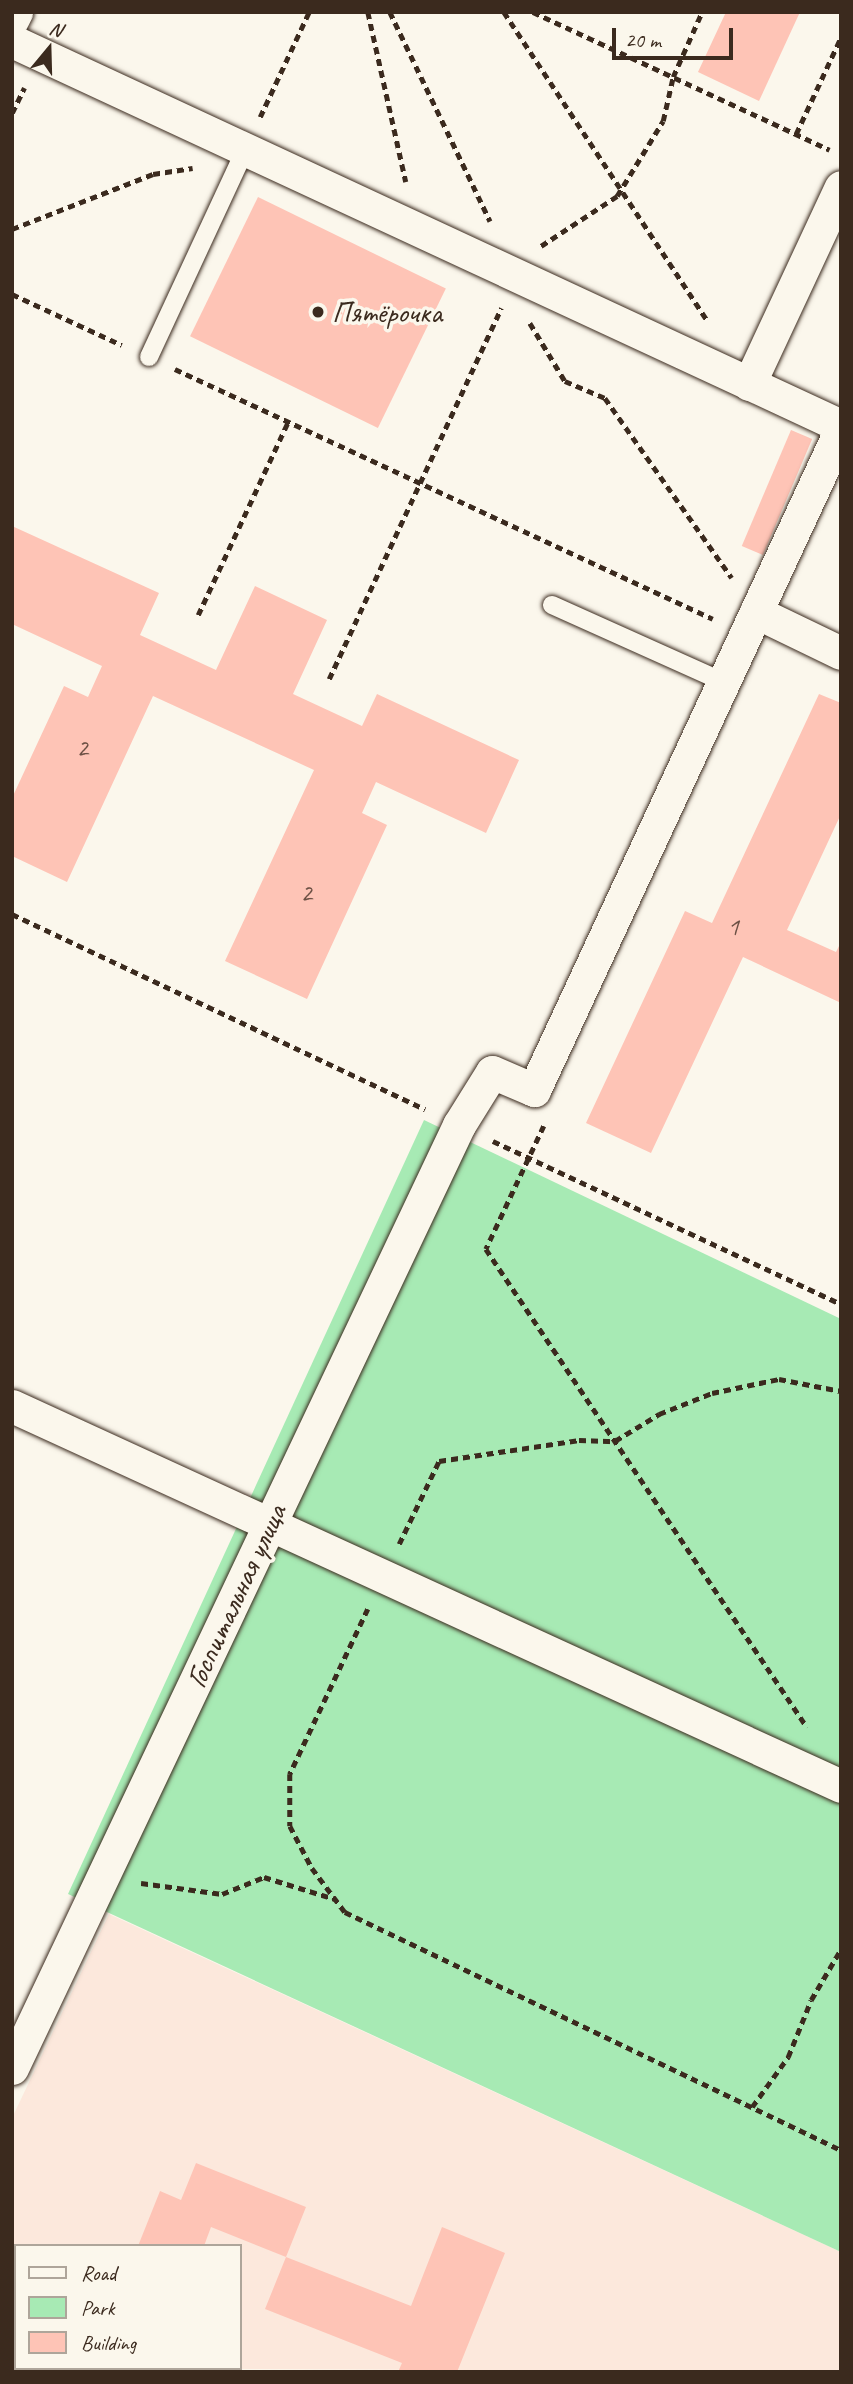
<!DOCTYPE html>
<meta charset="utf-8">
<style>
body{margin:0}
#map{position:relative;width:853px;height:2384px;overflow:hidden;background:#fbf7ec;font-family:Caveat,sans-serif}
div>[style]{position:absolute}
.built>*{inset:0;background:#fce8dc}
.green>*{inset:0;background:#a7eab4}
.building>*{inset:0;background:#fec4b6;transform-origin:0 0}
.path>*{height:4.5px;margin-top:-2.25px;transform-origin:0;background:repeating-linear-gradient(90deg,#3b2a1e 0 7px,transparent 0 12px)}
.roads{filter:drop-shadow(0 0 2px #3b2a1e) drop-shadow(0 0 2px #3b2a1e)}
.lane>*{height:18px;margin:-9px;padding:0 9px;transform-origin:9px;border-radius:9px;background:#fbf7ec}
.street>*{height:33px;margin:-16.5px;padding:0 16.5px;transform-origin:16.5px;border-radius:16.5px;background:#fbf7ec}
.dots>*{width:19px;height:19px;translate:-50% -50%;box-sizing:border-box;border:4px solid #fbf7ec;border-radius:50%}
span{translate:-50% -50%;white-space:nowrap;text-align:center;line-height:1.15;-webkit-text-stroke:7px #fbf7ec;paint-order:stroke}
.number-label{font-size:26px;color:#6c5044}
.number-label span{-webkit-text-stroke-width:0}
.poi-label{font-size:30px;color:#3b2a1e}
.left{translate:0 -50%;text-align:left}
.street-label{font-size:30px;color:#3b2a1e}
.frame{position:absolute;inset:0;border:14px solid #3b2a1e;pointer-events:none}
.legend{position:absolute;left:14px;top:2244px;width:228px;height:126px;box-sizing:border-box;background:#fbf7ec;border:2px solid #aea59a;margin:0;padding:9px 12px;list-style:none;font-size:21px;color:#3b2a1e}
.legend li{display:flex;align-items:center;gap:14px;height:35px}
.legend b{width:35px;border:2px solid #aea59a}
.north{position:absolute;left:14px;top:14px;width:70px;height:70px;-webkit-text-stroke:5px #fbf7ec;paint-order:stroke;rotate:19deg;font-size:19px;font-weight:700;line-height:28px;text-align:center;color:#3b2a1e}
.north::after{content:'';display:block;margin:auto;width:24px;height:32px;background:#3b2a1e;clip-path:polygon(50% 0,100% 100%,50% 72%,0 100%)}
.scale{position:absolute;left:612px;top:28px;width:121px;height:32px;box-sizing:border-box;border:4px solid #3b2a1e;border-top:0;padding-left:9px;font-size:21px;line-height:24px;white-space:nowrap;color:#3b2a1e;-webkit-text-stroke:5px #fbf7ec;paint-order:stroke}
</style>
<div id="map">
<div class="built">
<i style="clip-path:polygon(109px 1914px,841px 2252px,841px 2372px,35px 2368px,240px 2368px,240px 2246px,16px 2246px,12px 2358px,12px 2118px)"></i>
</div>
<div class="green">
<i style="clip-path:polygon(424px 1120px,841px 1319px,841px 2252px,68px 1894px)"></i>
</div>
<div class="building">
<i style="clip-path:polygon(726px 12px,800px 12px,759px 101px,698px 72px)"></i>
<i style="left:258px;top:197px;width:209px;height:155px;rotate:26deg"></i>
<i style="left:791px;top:430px;width:23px;height:126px;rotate:23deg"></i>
<i style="clip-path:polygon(12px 526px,159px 593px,140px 635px,216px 670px,255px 586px,327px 620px,293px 694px,362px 726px,377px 694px,519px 760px,486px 833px,376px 782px,362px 813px,387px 825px,307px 999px,225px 961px,314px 770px,153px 696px,67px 882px,12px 856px,12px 798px,64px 686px,88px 697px,102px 666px,12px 624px)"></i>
<i style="clip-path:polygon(819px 694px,841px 703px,841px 814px,787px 930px,836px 952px,841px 942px,841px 1003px,743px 957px,651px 1153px,586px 1123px,685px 911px,712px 923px)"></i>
<i style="clip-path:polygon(196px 2163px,306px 2207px,286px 2257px,211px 2227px,204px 2246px,138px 2246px,160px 2191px,181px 2200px)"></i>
<i style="clip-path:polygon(442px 2227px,505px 2253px,457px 2372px,398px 2372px,402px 2363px,265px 2309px,286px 2257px,411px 2306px)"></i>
<i style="clip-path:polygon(110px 2368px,193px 2368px,192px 2372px)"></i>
</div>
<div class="path">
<i style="left:368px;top:12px;width:174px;rotate:77.4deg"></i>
<i style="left:390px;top:12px;width:232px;rotate:64.4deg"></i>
<i style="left:504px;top:12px;width:370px;rotate:56.6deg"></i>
<i style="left:533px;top:12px;width:327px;rotate:24.9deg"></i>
<i style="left:12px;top:113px;width:28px;rotate:-64deg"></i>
<i style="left:260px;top:117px;width:116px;rotate:-65deg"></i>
<i style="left:796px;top:134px;width:107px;rotate:-65.1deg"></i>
<i style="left:12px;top:229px;width:151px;rotate:-21.3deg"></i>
<i style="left:153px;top:174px;width:40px;rotate:-8.5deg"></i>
<i style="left:541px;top:246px;width:91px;rotate:-33.3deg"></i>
<i style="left:617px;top:196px;width:88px;rotate:-58.5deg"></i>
<i style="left:663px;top:121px;width:45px;rotate:-77.2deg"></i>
<i style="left:673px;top:77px;width:71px;rotate:-66deg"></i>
<i style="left:12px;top:294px;width:121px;rotate:24.9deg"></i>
<i style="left:530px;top:323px;width:68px;rotate:58.9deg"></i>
<i style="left:565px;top:381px;width:43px;rotate:23deg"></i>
<i style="left:605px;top:398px;width:220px;rotate:54.8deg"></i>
<i style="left:175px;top:369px;width:593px;rotate:24.92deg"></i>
<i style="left:198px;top:615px;width:213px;rotate:-65deg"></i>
<i style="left:329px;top:679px;width:409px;rotate:-65.1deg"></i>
<i style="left:12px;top:914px;width:457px;rotate:25.3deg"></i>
<i style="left:544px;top:1126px;width:136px;rotate:115.2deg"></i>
<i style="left:486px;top:1249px;width:576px;rotate:56.12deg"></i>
<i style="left:493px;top:1141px;width:384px;rotate:25.1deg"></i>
<i style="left:399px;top:1544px;width:92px;rotate:-64.3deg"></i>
<i style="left:439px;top:1461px;width:142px;rotate:-8.5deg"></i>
<i style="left:579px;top:1440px;width:36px;rotate:2deg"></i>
<i style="left:615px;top:1441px;width:52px;rotate:-31.5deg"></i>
<i style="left:659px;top:1414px;width:57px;rotate:-21.6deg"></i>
<i style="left:712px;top:1393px;width:68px;rotate:-11.8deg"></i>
<i style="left:779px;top:1379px;width:63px;rotate:11deg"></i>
<i style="left:368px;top:1609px;width:183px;rotate:115.3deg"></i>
<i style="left:290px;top:1774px;width:52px;rotate:90deg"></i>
<i style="left:290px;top:1826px;width:47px;rotate:62.4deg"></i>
<i style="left:312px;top:1868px;width:55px;rotate:53.1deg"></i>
<i style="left:345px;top:1912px;width:550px;rotate:25.63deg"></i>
<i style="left:141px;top:1883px;width:82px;rotate:7.7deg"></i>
<i style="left:222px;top:1894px;width:45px;rotate:-22deg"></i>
<i style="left:264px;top:1877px;width:74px;rotate:17.2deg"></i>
<i style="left:752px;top:2107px;width:62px;rotate:-54.2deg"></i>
<i style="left:788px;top:2057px;width:61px;rotate:-68deg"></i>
<i style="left:811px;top:2000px;width:59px;rotate:-59.5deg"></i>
</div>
<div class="roads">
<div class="lane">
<i style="left:149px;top:357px;width:228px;rotate:-65.1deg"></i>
<i style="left:552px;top:605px;width:188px;rotate:24.2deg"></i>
<i style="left:12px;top:2334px;width:4px;rotate:27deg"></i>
<i style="left:84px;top:2368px;width:8px;rotate:30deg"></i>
</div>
<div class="street">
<i style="left:12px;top:20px;width:9px;rotate:-63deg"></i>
<i style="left:12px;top:41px;width:914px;rotate:24.91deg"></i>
<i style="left:749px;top:384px;width:217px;rotate:-65deg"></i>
<i style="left:756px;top:612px;width:94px;rotate:25.8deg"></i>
<i style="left:12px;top:1406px;width:912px;rotate:24.63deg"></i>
<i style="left:12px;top:2068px;width:1044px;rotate:-64.64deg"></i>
<i style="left:459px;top:1125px;width:62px;rotate:-58.1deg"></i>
<i style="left:492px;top:1072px;width:46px;rotate:23.2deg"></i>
<i style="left:534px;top:1090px;width:729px;rotate:-65.09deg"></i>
</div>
</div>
<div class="dots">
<i style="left:318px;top:312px;background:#3b2a1e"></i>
</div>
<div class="number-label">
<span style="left:82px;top:748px">2</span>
<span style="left:306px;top:893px">2</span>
<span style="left:733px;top:927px">1</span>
</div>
<div class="poi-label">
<span class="left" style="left:332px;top:312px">Пятёрочка</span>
</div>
<div class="street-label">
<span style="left:236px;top:1596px;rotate:-65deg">Госпитальная улица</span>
</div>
<div class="frame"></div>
<ul class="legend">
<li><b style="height:9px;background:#fbf7ec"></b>Road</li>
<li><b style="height:19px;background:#a7eab4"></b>Park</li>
<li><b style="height:19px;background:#fec4b6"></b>Building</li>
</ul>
<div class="north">N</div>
<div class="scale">20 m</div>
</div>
